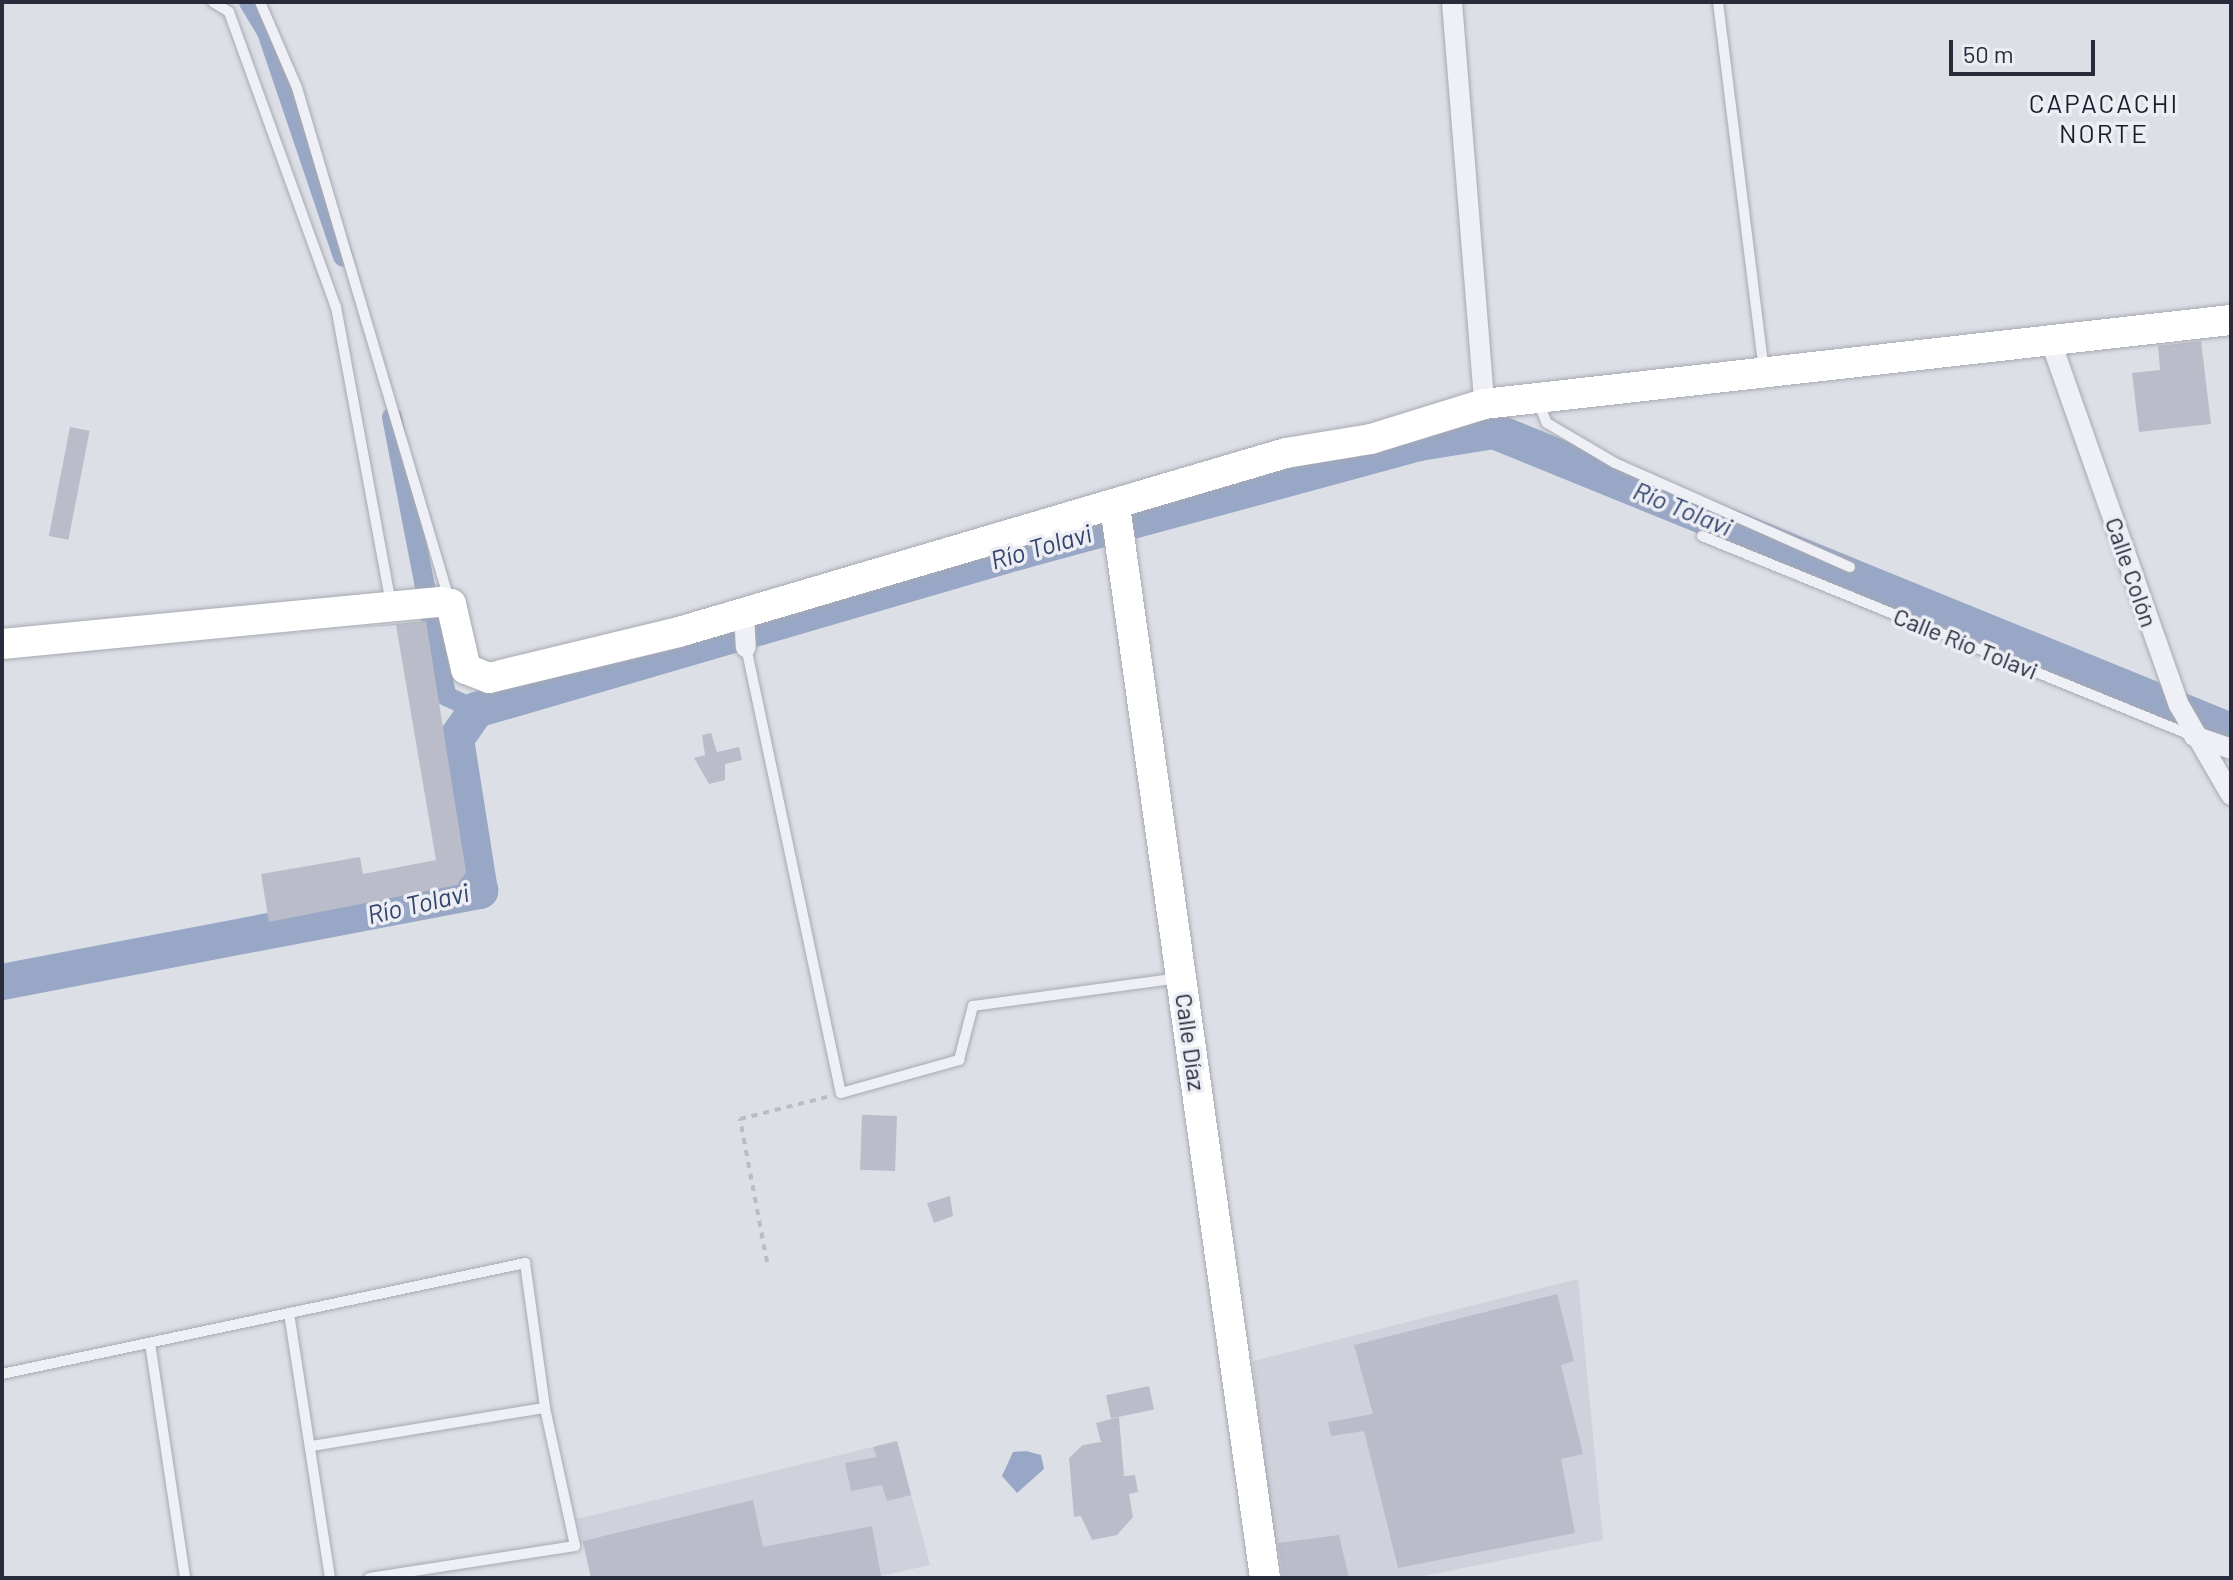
<!DOCTYPE html>
<meta charset="utf-8">
<style>
body{margin:0}
#map{position:relative;width:2233px;height:1580px;overflow:hidden;background:#dddfe6;font-family:Barlow,sans-serif}
div>[style]{position:absolute}
.built>*{inset:0;background:#cfd1db}
.water>*{inset:0;background:#98a7c5}
.canal>*{height:20px;margin:-10px;padding:0 10px;transform-origin:10px;border-radius:10px;background:#98a7c5}
.river>*{height:36px;margin:-18px;padding:0 18px;transform-origin:18px;border-radius:18px;background:#98a7c5}
.building>*{inset:0;background:#babdc9;transform-origin:0 0}
.path>*{height:4px;margin-top:-2px;transform-origin:0;background:repeating-linear-gradient(90deg,#bbbdc5 0 6px,transparent 0 12px)}
.roads{filter:drop-shadow(0 0 2px #a6a9b3) drop-shadow(0 0 2px #a6a9b3)}
.lane>*{height:10px;margin:-5px;padding:0 5px;transform-origin:5px;border-radius:5px;background:#eff0f5}
.street>*{height:20px;margin:-10px;padding:0 10px;transform-origin:10px;border-radius:10px;background:#eff0f5}
.secondary>*{height:30px;margin:-15px;padding:0 15px;transform-origin:15px;border-radius:15px;background:#fff}
span{translate:-50% -50%;white-space:nowrap;text-align:center;line-height:1.15;-webkit-text-stroke:7px #eceef4;paint-order:stroke}
.street-label{font-size:24px;color:#272b3c}
.neighbourhood-label{font-size:26px;color:#191d2c;letter-spacing:2px}
.water-label{font-size:26px;color:#33446e;font-style:italic}
.frame{position:absolute;inset:0;border:4px solid #272b3c;pointer-events:none}
.scale{position:absolute;left:1949px;top:40px;width:146px;height:36px;box-sizing:border-box;border:4px solid #272b3c;border-top:0;padding-left:10px;font-size:24px;line-height:28px;white-space:nowrap;color:#272b3c;-webkit-text-stroke:6px #eceef4;paint-order:stroke}
</style>
<div id="map">
<div class="built">
<i style="clip-path:polygon(1578px 1279px,1603px 1540px,1413px 1578px,1275px 1578px,1253px 1361px)"></i>
<i style="clip-path:polygon(897px 1441px,930px 1565px,872px 1578px,591px 1578px,577px 1519px)"></i>
</div>
<div class="water">
<i style="clip-path:polygon(1026px 1451px,1041px 1455px,1044px 1469px,1017px 1493px,1002px 1476px,1013px 1452px)"></i>
</div>
<div class="canal">
<i style="left:249px;top:2px;width:35px;rotate:59deg"></i>
<i style="left:267px;top:32px;width:237px;rotate:71.3deg"></i>
<i style="left:392px;top:417px;width:284px;rotate:79deg"></i>
<i style="left:446px;top:696px;width:33px;rotate:25deg"></i>
</div>
<div class="river">
<i style="left:2px;top:982px;width:487px;rotate:-10.8deg"></i>
<i style="left:480px;top:891px;width:154px;rotate:-99deg"></i>
<i style="left:456px;top:739px;width:35px;rotate:-55deg"></i>
<i style="left:476px;top:710px;width:569px;rotate:-16.24deg"></i>
<i style="left:1022px;top:551px;width:411px;rotate:-15.2deg"></i>
<i style="left:1419px;top:443px;width:76px;rotate:-9.1deg"></i>
<i style="left:1494px;top:431px;width:796px;rotate:22.15deg"></i>
</div>
<div class="building">
<i style="clip-path:polygon(2201px 341px,2211px 424px,2139px 432px,2132px 373px,2160px 370px,2158px 346px)"></i>
<i style="left:70px;top:427px;width:20px;height:111px;rotate:11deg"></i>
<i style="clip-path:polygon(426px 621px,466px 872px,457px 885px,269px 922px,261px 874px,360px 857px,363px 874px,436px 860px,396px 625px,354px 628px)"></i>
<i style="clip-path:polygon(711px 733px,717px 752px,739px 747px,742px 760px,725px 764px,725px 780px,709px 784px,694px 758px,705px 755px,702px 735px)"></i>
<i style="left:897px;top:1116px;width:55px;height:35px;rotate:92deg"></i>
<i style="clip-path:polygon(950px 1196px,953px 1216px,934px 1223px,927px 1203px)"></i>
<i style="clip-path:polygon(1557px 1294px,1574px 1361px,1561px 1365px,1583px 1454px,1561px 1459px,1575px 1533px,1398px 1568px,1364px 1431px,1331px 1436px,1328px 1422px,1373px 1414px,1354px 1345px)"></i>
<i style="left:1149px;top:1386px;width:24px;height:44px;rotate:78deg"></i>
<i style="clip-path:polygon(1119px 1417px,1124px 1476px,1135px 1475px,1138px 1492px,1129px 1494px,1133px 1517px,1117px 1535px,1092px 1540px,1081px 1516px,1074px 1517px,1069px 1458px,1083px 1445px,1101px 1442px,1096px 1423px)"></i>
<i style="clip-path:polygon(897px 1441px,911px 1495px,887px 1501px,882px 1485px,851px 1491px,845px 1463px,877px 1457px,873px 1447px)"></i>
<i style="clip-path:polygon(753px 1500px,763px 1547px,872px 1526px,881px 1576px,591px 1578px,583px 1541px)"></i>
<i style="clip-path:polygon(1339px 1535px,1349px 1578px,1283px 1578px,1278px 1543px)"></i>
</div>
<div class="path">
<i style="left:767px;top:1262px;width:146px;rotate:-100.7deg"></i>
<i style="left:740px;top:1119px;width:90px;rotate:-14.2deg"></i>
</div>
<div class="roads">
<div class="lane">
<i style="left:213px;top:2px;width:19px;rotate:32deg"></i>
<i style="left:229px;top:12px;width:314px;rotate:70.1deg"></i>
<i style="left:336px;top:307px;width:301px;rotate:79.5deg"></i>
<i style="left:260px;top:2px;width:94px;rotate:66.7deg"></i>
<i style="left:297px;top:88px;width:533px;rotate:73.43deg"></i>
<i style="left:1718px;top:2px;width:372px;rotate:82.9deg"></i>
<i style="left:1537px;top:400px;width:25px;rotate:67deg"></i>
<i style="left:1547px;top:423px;width:79px;rotate:30.5deg"></i>
<i style="left:1615px;top:463px;width:257px;rotate:23.9deg"></i>
<i style="left:1702px;top:536px;width:530px;rotate:22.16deg"></i>
<i style="left:746px;top:647px;width:456px;rotate:78deg"></i>
<i style="left:841px;top:1093px;width:123px;rotate:-15.6deg"></i>
<i style="left:959px;top:1060px;width:56px;rotate:-75.5deg"></i>
<i style="left:973px;top:1006px;width:209px;rotate:-7.7deg"></i>
<i style="left:289px;top:1313px;width:268px;rotate:81.2deg"></i>
<i style="left:150px;top:1343px;width:238px;rotate:81.5deg"></i>
<i style="left:2px;top:1374px;width:535px;rotate:-11.98deg"></i>
<i style="left:525px;top:1263px;width:146px;rotate:82.1deg"></i>
<i style="left:545px;top:1408px;width:141px;rotate:77.7deg"></i>
<i style="left:575px;top:1546px;width:208px;rotate:171.2deg"></i>
<i style="left:312px;top:1446px;width:236px;rotate:-9.3deg"></i>
</div>
<div class="street">
<i style="left:1452px;top:2px;width:403px;rotate:85.4deg"></i>
<i style="left:2051px;top:342px;width:385px;rotate:70.6deg"></i>
<i style="left:2179px;top:705px;width:104px;rotate:60deg"></i>
<i style="left:744px;top:613px;width:34px;rotate:87deg"></i>
<i style="left:2194px;top:736px;width:39px;rotate:19deg"></i>
</div>
<div class="secondary">
<i style="left:1115px;top:506px;width:1082px;rotate:82.03deg"></i>
<i style="left:2px;top:644px;width:440px;rotate:-5.5deg"></i>
<i style="left:440px;top:602px;width:11px;rotate:10deg"></i>
<i style="left:451px;top:604px;width:67px;rotate:77deg"></i>
<i style="left:466px;top:669px;width:25px;rotate:21deg"></i>
<i style="left:489px;top:678px;width:195px;rotate:-13.6deg"></i>
<i style="left:679px;top:632px;width:633px;rotate:-16.43deg"></i>
<i style="left:1286px;top:453px;width:86px;rotate:-9.4deg"></i>
<i style="left:1371px;top:439px;width:118px;rotate:-17.2deg"></i>
<i style="left:1484px;top:404px;width:752px;rotate:-6.42deg"></i>
</div>
</div>
<div class="street-label">
<span style="left:2132px;top:572px;rotate:71deg">Calle Colón</span>
<span style="left:1966px;top:643px;rotate:22deg">Calle Río Tolavi</span>
<span style="left:1191px;top:1042px;rotate:82deg">Calle Díaz</span>
</div>
<div class="neighbourhood-label">
<span style="left:2104px;top:118px">CAPACACHI<br>NORTE</span>
</div>
<div class="water-label">
<span style="left:1683px;top:508px;rotate:22deg">Río Tolavi</span>
<span style="left:1041px;top:546px;rotate:-16deg">Río Tolavi</span>
<span style="left:418px;top:903px;rotate:-13deg">Río Tolavi</span>
</div>
<div class="frame"></div>
<div class="scale">50 m</div>
</div>
